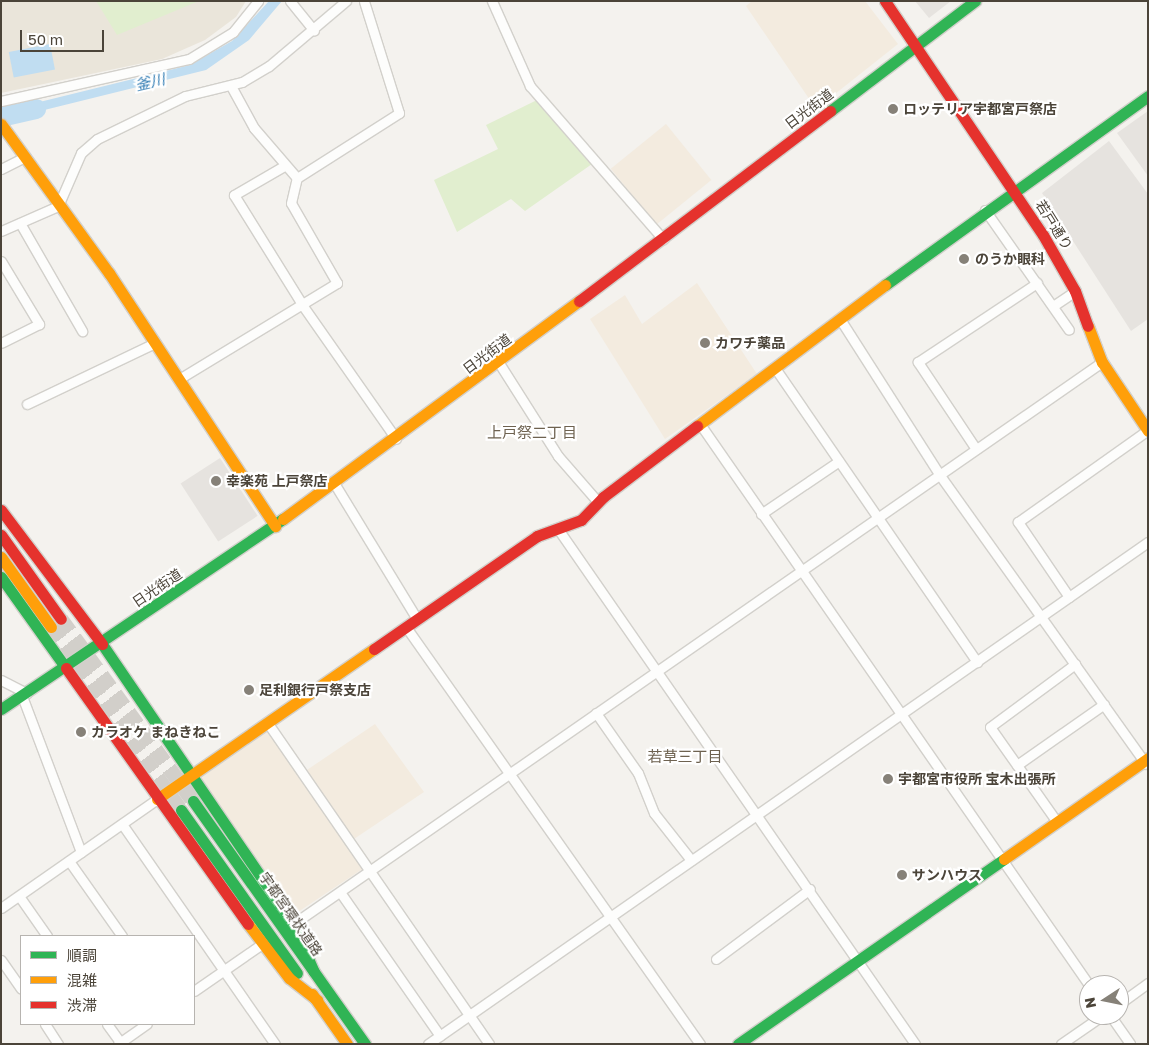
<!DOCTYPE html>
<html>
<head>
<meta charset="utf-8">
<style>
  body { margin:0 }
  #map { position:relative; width:1149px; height:1045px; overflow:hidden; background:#f4f2ee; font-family:"Golos Text","Noto Sans JP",sans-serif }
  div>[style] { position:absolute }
  .commercial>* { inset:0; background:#f3ebdf; transform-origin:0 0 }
  .education>* { inset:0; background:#eae5da }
  .green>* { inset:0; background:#e1eecf }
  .parking>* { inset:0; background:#e6e3df; transform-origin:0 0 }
  .water>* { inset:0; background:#c0ddf1; transform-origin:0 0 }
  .river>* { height:20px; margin:-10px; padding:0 10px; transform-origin:10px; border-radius:10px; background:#c0ddf1 }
  .primary-tunnel>* { height:15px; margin-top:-7.5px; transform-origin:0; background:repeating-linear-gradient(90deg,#d2cfca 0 15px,transparent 0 23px) }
  .roads { filter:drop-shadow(1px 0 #d2d0cb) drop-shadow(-1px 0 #d2d0cb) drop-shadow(0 1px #d2d0cb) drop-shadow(0 -1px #d2d0cb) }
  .street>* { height:9px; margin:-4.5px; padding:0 4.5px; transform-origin:4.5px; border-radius:4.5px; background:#fdfdfc }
  .fast>* { height:11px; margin:-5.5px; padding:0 5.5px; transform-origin:5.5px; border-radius:5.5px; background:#30b455 }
  .slow>* { height:11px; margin:-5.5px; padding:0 5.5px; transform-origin:5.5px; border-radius:5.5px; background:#ff9f0a }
  .jam>* { height:11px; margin:-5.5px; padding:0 5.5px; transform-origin:5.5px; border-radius:5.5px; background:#e5322d }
  .dots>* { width:14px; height:14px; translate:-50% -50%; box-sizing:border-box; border:2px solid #fff; border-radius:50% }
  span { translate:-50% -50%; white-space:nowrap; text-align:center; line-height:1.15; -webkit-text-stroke:4.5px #fff; paint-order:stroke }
  .street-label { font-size:14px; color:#4b4439 }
  .poi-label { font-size:14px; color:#4b4439; font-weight:700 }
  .left { translate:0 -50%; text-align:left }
  .water-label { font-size:15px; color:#2e7ab2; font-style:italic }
  .neighbourhood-label { font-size:15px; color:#6e6250 }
  .frame { position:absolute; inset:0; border:2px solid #4b4439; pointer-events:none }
  .legend { position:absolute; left:20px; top:935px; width:175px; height:90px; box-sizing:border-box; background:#fff; border:1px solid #b7b4b0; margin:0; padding:6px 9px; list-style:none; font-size:15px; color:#4b4439 }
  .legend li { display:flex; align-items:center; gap:10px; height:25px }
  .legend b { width:25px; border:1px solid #b7b4b0 }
  .north { position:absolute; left:1079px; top:975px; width:50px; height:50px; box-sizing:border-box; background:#fff; border:1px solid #b7b4b0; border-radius:50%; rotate:259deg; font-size:14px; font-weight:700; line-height:20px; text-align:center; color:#4b4439 }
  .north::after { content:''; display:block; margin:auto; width:18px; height:22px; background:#868178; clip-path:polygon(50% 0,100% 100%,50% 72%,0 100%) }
  .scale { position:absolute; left:20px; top:30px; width:84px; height:22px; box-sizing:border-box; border:2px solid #4b4439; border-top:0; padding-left:6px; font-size:15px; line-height:18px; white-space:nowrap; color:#4b4439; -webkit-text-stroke:4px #fff; paint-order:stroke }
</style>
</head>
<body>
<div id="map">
  <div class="commercial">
    <div style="clip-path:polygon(752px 1px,865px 1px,898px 44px,816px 109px,746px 6px)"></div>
    <div style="left:666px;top:124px;width:72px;height:71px;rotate:51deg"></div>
    <div style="clip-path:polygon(697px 283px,757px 374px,665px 439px,590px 319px,625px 295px,642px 324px)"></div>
    <div style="clip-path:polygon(375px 724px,424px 792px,348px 843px,364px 868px,295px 914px,200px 776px,268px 729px,298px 776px)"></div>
  </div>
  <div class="education">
    <div style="clip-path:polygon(1px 1px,246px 1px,236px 17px,205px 40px,162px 59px,1px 93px)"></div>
  </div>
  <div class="green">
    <div style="clip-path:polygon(96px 1px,199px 1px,117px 35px)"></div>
    <div style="clip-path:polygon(537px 100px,592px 164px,525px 211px,511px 199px,457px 232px,434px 180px,498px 149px,486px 125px)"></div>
  </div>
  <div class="parking">
    <div style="clip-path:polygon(915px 1px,951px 1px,929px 18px)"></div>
    <div style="clip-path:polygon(1148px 111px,1148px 176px,1117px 133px)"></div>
    <div style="clip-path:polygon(1109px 141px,1148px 194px,1148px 319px,1131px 331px,1042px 193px)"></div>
    <div style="left:220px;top:458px;width:69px;height:47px;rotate:57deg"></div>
  </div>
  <div class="water">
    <div style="clip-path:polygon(269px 1px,282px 1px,249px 40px,206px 70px,12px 118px,7px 110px,190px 65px,232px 41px)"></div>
    <div style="left:50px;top:44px;width:26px;height:42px;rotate:79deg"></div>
  </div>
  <div class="river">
    <div style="left:1px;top:117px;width:36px;rotate:-13deg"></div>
  </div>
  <div class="primary-tunnel">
    <div style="left:61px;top:619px;width:225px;rotate:54deg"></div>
    <div style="left:51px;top:627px;width:224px;rotate:54.6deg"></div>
  </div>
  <div class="roads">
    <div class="street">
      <div style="left:290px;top:1px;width:38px;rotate:51deg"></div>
      <div style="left:492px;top:1px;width:93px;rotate:65.9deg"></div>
      <div style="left:530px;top:86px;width:203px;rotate:49deg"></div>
      <div style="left:231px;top:86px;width:48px;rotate:61.3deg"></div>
      <div style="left:254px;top:128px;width:66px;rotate:49.3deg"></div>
      <div style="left:297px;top:178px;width:121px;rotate:-32.5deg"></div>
      <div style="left:399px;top:113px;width:117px;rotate:-107.4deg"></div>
      <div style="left:1px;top:101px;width:193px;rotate:-12.6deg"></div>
      <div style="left:189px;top:59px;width:52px;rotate:-31.5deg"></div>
      <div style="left:233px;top:32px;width:40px;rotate:-51deg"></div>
      <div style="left:284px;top:166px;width:58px;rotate:149.9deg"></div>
      <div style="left:234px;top:195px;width:131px;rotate:58.1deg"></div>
      <div style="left:303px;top:306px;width:162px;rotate:55deg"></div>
      <div style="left:1px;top:169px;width:25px;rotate:-27deg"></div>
      <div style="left:985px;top:210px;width:146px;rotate:55deg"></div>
      <div style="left:20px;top:223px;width:125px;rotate:60.1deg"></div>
      <div style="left:1px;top:231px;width:62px;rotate:-23.7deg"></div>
      <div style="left:58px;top:206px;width:58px;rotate:-66.5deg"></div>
      <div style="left:81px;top:153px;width:21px;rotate:-41deg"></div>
      <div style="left:97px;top:139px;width:98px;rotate:-26deg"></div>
      <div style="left:185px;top:96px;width:59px;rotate:-13.8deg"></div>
      <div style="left:242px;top:82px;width:31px;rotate:-31deg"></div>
      <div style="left:269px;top:66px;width:101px;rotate:-40.2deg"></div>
      <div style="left:1px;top:261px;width:74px;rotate:58.9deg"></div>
      <div style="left:39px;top:324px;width:42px;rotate:153.4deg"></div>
      <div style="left:1053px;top:306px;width:27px;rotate:-34deg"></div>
      <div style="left:840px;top:319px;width:184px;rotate:57.4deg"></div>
      <div style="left:939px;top:474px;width:356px;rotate:54.5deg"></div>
      <div style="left:499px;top:363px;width:110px;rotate:57.6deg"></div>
      <div style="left:558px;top:456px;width:61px;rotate:49deg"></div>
      <div style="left:775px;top:368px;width:357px;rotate:55.5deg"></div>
      <div style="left:179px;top:379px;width:185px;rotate:-31.3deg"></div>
      <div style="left:337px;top:283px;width:92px;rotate:-119.9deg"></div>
      <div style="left:291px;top:203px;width:26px;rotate:-77deg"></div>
      <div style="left:27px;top:404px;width:142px;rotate:-25.5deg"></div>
      <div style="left:700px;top:424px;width:683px;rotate:55.26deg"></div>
      <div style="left:976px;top:449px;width:105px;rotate:-123.7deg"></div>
      <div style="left:918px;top:362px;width:143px;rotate:-33.6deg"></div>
      <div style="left:334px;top:483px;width:159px;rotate:58.6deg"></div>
      <div style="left:761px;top:514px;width:94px;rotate:-34.2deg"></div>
      <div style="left:558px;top:529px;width:627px;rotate:55.27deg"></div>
      <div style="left:1069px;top:597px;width:91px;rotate:-124.2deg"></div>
      <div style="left:1018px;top:522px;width:159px;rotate:-35.3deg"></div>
      <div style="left:406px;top:627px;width:510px;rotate:54.81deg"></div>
      <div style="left:1px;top:680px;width:29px;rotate:27deg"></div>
      <div style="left:22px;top:696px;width:167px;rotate:69.3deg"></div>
      <div style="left:596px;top:713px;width:73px;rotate:55deg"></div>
      <div style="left:638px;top:773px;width:43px;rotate:68.2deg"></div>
      <div style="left:654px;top:813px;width:60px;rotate:51.8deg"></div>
      <div style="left:267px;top:722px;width:391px;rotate:55.4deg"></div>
      <div style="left:1017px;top:765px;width:106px;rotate:-35deg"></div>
      <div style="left:1057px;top:822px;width:116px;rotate:-125.2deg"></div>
      <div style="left:990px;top:727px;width:106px;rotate:-36.5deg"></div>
      <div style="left:122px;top:824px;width:268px;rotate:55.2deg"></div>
      <div style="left:69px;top:861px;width:92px;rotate:54.8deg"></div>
      <div style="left:340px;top:892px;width:175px;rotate:55.2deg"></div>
      <div style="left:19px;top:896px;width:49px;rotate:55deg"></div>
      <div style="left:1px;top:908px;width:190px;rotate:-34.9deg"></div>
      <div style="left:293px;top:924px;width:985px;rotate:-34.79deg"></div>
      <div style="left:716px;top:959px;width:117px;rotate:-36.7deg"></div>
      <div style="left:1px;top:960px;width:35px;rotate:55deg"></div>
      <div style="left:194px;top:991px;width:83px;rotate:-34.7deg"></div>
      <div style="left:1119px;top:1004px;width:36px;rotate:-36deg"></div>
      <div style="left:1110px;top:1015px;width:35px;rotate:55deg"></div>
      <div style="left:45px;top:1024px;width:24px;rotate:57deg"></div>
      <div style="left:107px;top:1024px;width:22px;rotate:54deg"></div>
      <div style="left:118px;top:1044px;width:35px;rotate:-35deg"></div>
      <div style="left:428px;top:1044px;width:878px;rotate:-34.89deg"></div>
      <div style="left:1061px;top:1044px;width:51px;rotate:-34.6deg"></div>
    </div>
    <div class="fast">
      <div style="left:830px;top:111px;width:182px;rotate:-37.2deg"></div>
      <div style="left:885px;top:285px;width:324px;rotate:-35.7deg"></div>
      <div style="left:1px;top:577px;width:112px;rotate:54.5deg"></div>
      <div style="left:102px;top:644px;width:339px;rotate:55.7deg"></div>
      <div style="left:293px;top:924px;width:52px;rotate:66.4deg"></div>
      <div style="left:1px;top:709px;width:340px;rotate:-34deg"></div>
      <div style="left:193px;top:801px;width:298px;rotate:54.7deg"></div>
      <div style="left:181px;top:810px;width:200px;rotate:54.6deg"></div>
      <div style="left:738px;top:1044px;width:324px;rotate:-34.8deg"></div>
    </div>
    <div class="slow">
      <div style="left:1px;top:124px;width:184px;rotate:54.1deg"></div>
      <div style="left:109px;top:273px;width:303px;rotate:56.7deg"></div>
      <div style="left:1088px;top:326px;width:39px;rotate:69deg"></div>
      <div style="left:1102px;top:362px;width:83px;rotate:56.3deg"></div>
      <div style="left:697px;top:426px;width:235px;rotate:-36.9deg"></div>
      <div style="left:283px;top:519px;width:368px;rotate:-36.4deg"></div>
      <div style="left:1px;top:557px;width:86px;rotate:54.5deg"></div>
      <div style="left:157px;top:799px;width:264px;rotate:-34.7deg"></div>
      <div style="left:1004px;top:859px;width:176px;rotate:-35deg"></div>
      <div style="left:248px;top:924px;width:68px;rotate:52.8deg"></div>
      <div style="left:289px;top:978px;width:36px;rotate:38deg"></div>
      <div style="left:312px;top:994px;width:61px;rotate:55deg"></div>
    </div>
    <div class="jam">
      <div style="left:885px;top:1px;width:282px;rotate:56deg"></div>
      <div style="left:1043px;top:235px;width:64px;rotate:60.3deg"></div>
      <div style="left:1075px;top:291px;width:37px;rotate:70deg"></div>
      <div style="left:579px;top:301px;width:315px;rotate:-37.1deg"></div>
      <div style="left:1px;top:510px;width:168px;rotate:53deg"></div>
      <div style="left:1px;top:535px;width:103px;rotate:54.5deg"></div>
      <div style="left:374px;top:649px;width:198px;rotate:-34.7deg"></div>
      <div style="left:537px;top:536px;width:47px;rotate:-20deg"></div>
      <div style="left:581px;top:520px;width:32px;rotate:-46deg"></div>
      <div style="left:603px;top:497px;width:118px;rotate:-37.1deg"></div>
      <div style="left:66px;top:668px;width:314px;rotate:54.6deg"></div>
    </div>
  </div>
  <div class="dots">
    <div style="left:893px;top:109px;background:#868178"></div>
    <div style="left:964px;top:259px;background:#868178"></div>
    <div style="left:705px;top:343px;background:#868178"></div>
    <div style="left:216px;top:481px;background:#868178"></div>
    <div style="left:249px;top:690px;background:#868178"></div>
    <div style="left:81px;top:732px;background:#868178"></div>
    <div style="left:888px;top:779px;background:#868178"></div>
    <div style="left:902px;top:875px;background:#868178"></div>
  </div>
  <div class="street-label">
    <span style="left:809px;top:109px;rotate:-37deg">日光街道</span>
    <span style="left:1054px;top:225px;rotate:58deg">若戸通り</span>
    <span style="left:487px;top:354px;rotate:-37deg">日光街道</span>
    <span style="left:157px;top:588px;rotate:-34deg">日光街道</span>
    <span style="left:291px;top:914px;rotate:55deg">宇都宮環状道路</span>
  </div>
  <div class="poi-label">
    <span class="left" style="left:903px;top:109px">ロッテリア宇都宮戸祭店</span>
    <span class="left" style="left:975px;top:259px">のうか眼科</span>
    <span class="left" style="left:715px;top:343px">カワチ薬品</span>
    <span class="left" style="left:226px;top:481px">幸楽苑 上戸祭店</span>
    <span class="left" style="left:259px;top:690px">足利銀行戸祭支店</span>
    <span class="left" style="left:91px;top:732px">カラオケ まねきねこ</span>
    <span class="left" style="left:898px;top:779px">宇都宮市役所 宝木出張所</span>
    <span class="left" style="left:912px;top:875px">サンハウス</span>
  </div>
  <div class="water-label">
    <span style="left:150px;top:82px;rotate:-13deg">釜川</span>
  </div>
  <div class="neighbourhood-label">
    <span style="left:532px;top:433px">上戸祭二丁目</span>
    <span style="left:685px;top:757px">若草三丁目</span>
  </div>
  <div class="frame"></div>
  <ul class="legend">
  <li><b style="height:6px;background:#30b455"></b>順調</li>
  <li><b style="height:6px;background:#ff9f0a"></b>混雑</li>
  <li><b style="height:6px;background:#e5322d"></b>渋滞</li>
  </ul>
  <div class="north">N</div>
  <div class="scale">50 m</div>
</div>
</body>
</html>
